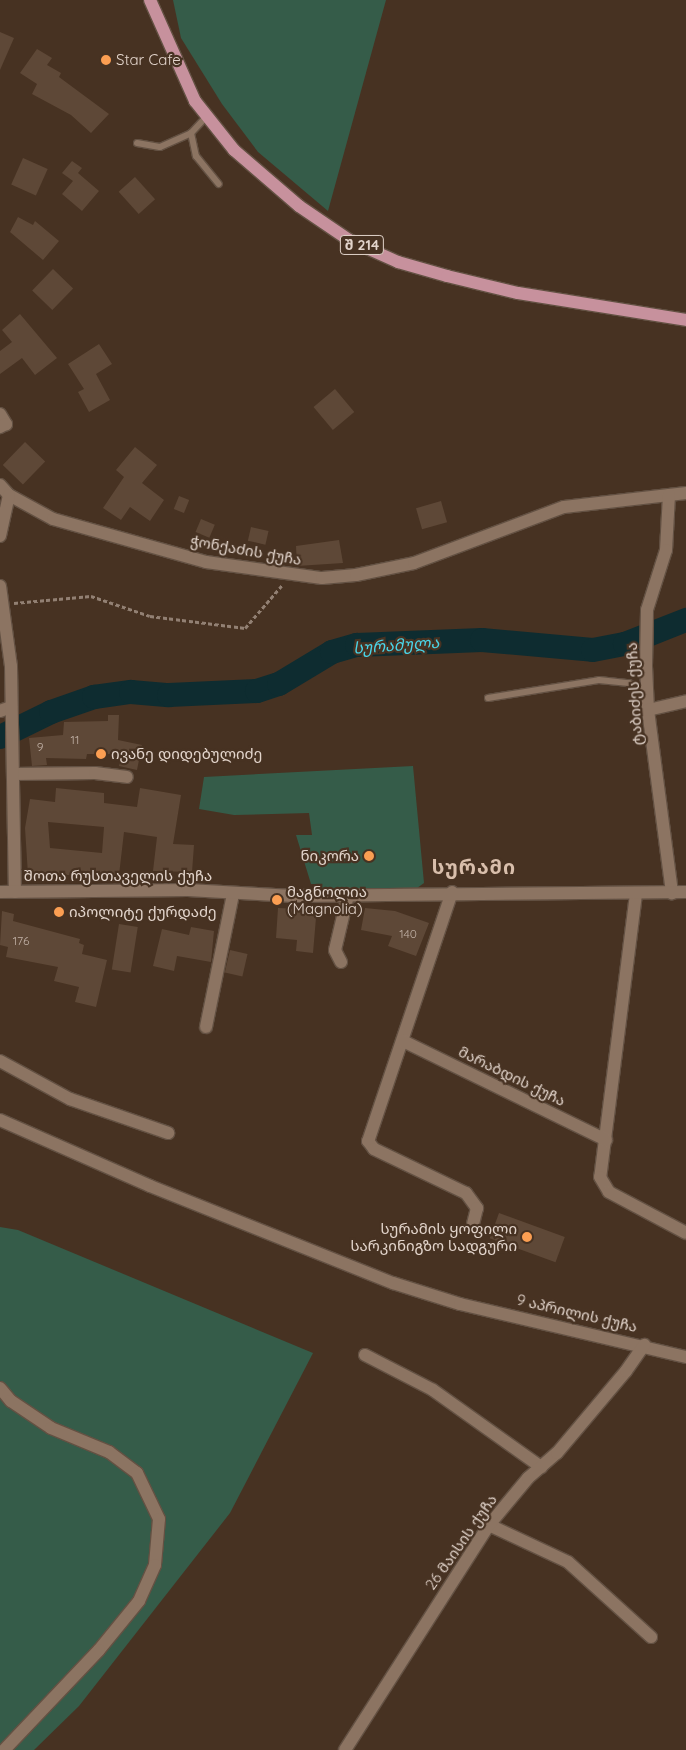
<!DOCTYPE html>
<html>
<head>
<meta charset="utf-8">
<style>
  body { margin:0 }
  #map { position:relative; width:686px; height:1750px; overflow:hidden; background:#473222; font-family:Quicksand,"Noto Sans Georgian",sans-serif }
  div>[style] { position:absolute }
  .green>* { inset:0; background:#355c49 }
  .river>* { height:24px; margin:-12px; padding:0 12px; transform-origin:12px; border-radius:12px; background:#0e2c30 }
  .building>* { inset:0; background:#5e4837; transform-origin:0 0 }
  .path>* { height:2.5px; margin-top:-1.25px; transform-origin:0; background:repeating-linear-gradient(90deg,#928073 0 4px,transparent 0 6.5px) }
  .roads { filter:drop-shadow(1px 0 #635143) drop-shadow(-1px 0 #635143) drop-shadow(0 1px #635143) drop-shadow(0 -1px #635143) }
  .service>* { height:6px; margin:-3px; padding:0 3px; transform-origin:3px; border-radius:3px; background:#8c7462 }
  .minor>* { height:12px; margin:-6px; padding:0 6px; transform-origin:6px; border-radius:6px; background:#8c7462 }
  .tertiary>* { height:12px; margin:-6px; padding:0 6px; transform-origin:6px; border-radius:6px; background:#8c7462 }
  .primary>* { height:12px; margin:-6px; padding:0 6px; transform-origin:6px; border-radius:6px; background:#c7919d }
  .dots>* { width:14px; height:14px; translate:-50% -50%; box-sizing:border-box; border:2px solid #473222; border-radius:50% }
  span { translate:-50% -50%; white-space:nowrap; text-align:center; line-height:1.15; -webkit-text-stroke:4.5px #473222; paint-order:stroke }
  .number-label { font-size:12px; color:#c1b1a6 }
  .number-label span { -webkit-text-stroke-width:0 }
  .shield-label span { padding:1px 4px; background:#473222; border:1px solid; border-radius:4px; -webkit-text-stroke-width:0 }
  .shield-label { font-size:14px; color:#e2d4cb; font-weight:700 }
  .poi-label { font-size:15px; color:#e2d4cb }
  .left { translate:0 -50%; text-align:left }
  .right { translate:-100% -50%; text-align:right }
  .street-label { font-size:15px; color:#e2d4cb }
  .water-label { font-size:16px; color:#4ad5e8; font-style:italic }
  .district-label { font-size:20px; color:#d8beab; font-weight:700; letter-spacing:1px }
</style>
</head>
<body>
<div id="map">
  <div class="green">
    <div style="clip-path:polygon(173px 0,386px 0,328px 211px,258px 152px,222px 104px,181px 38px)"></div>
    <div style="clip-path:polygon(413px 766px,424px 883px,413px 891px,320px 896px,318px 884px,311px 884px,296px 835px,312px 835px,309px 813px,234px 815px,199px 809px,204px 777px)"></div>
    <div style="clip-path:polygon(0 1227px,18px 1230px,313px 1353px,230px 1513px,79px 1706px,34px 1750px,0 1750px)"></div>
  </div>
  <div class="river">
    <div style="left:0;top:737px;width:57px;rotate:-26.1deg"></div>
    <div style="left:51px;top:712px;width:46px;rotate:-19.2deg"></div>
    <div style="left:94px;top:697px;width:37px;rotate:-8deg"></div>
    <div style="left:131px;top:692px;width:38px;rotate:5deg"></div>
    <div style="left:169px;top:695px;width:88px;rotate:-2.6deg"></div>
    <div style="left:257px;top:691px;width:23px;rotate:-18deg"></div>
    <div style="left:279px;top:684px;width:62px;rotate:-31.1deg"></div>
    <div style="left:332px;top:652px;width:26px;rotate:-16deg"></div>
    <div style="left:357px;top:645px;width:125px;rotate:-2.3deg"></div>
    <div style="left:482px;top:640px;width:111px;rotate:5.1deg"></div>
    <div style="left:593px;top:650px;width:33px;rotate:-11deg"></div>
    <div style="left:625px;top:644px;width:66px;rotate:-21.5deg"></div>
  </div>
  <div class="building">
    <div style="clip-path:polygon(0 32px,14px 38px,0 70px)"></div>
    <div style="clip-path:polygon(37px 49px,52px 58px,47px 65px,61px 73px,59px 77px,109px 114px,91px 133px,71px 115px,32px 94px,37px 84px,20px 73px)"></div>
    <div style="left:23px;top:158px;width:27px;height:29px;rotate:24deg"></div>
    <div style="clip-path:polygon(72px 161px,82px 168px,78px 173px,99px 191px,82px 211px,62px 194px,73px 181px,62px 173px)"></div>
    <div style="left:135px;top:177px;width:30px;height:22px;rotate:48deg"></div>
    <div style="clip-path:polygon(18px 217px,33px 225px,35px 221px,59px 241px,43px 260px,10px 232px)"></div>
    <div style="left:53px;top:269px;width:28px;height:30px;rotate:44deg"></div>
    <div style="clip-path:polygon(20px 314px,57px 358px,35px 375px,22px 358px,0 374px,0 351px,12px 342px,2px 330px)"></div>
    <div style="clip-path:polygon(99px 344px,112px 364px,96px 374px,110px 400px,89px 412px,78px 392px,84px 389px,68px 364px)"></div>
    <div style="left:335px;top:389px;width:30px;height:28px;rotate:50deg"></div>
    <div style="left:25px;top:442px;width:28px;height:32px;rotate:44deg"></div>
    <div style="clip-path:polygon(135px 447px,157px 465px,142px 483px,164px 500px,150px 521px,130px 507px,121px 520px,103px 508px,124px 477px,116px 470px)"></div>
    <div style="left:179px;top:496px;width:11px;height:14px;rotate:22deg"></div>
    <div style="left:441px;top:501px;width:22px;height:26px;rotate:74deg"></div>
    <div style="left:201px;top:519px;width:15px;height:14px;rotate:23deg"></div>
    <div style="left:251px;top:527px;width:18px;height:14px;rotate:13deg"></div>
    <div style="clip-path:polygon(339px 540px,343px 563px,297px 566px,296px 546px)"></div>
    <div style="clip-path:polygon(108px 715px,119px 715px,118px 740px,142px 745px,137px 770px,119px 766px,122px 754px,87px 754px,86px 759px,46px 758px,47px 765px,32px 766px,29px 738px,63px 735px,64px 722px,108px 721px)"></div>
    <div style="clip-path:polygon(evenodd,56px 788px,104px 793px,104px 803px,137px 807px,140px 788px,181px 795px,173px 844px,194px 845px,192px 872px,153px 871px,157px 837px,124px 832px,119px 875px,28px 875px,25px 828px,30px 799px,55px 802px,56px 788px,48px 822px,104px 827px,102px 853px,50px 848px,48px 822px)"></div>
    <div style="clip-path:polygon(301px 904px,317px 906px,313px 953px,296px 951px,297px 940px,276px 938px,278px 908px,300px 909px)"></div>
    <div style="clip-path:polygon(365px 908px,395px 911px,429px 923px,416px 956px,388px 946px,392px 936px,361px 930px)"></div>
    <div style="clip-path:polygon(2px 911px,14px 914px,13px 921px,80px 939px,79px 943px,84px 945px,82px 954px,107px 960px,96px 1007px,75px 1002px,79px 987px,54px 981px,58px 967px,6px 957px,8px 947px,0 945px)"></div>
    <div style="left:119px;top:924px;width:19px;height:46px;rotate:9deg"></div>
    <div style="clip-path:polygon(191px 927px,214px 931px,211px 962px,177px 956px,174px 971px,153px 966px,162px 929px,189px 935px)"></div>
    <div style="left:230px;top:950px;width:18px;height:23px;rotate:13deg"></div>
    <div style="left:499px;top:1213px;width:70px;height:27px;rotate:20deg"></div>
  </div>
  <div class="path">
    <div style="left:14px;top:603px;width:77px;rotate:-5.2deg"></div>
    <div style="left:91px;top:596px;width:62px;rotate:18.7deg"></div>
    <div style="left:150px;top:616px;width:96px;rotate:7.2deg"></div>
    <div style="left:245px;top:628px;width:58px;rotate:-49.2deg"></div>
  </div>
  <div class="roads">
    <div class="service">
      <div style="left:207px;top:116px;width:23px;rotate:133deg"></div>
      <div style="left:191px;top:133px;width:24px;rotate:78deg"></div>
      <div style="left:196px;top:156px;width:36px;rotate:51deg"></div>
      <div style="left:137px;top:143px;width:23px;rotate:10deg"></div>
      <div style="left:160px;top:147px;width:34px;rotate:-24deg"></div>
      <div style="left:488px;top:698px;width:112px;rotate:-9.2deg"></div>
      <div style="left:599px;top:680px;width:30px;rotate:6deg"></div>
      <div style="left:629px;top:683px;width:20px;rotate:24deg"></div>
    </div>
    <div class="minor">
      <div style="left:0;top:414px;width:12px;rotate:59deg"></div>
      <div style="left:6px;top:424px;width:7px;rotate:153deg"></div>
      <div style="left:9px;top:495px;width:50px;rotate:28.6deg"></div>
      <div style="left:53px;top:519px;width:159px;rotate:15.7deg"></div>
      <div style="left:206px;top:562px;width:117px;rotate:7.9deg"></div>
      <div style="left:322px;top:578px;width:34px;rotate:-5deg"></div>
      <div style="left:356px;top:575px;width:59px;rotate:-11.7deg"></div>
      <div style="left:414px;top:563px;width:160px;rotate:-20.5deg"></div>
      <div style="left:564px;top:507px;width:123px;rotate:-6.5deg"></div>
      <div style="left:669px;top:495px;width:55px;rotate:93.1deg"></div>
      <div style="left:666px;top:550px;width:63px;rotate:107.6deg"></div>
      <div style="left:647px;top:610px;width:56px;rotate:91deg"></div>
      <div style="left:646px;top:666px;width:44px;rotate:87.4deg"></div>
      <div style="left:648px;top:710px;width:185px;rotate:82.5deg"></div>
      <div style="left:648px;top:710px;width:39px;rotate:-13deg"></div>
      <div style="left:0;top:711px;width:12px;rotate:-20deg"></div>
      <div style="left:13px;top:774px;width:82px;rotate:-0.7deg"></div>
      <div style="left:95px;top:773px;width:32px;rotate:7deg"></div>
      <div style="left:452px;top:892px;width:263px;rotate:108.6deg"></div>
      <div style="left:368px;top:1141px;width:10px;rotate:53deg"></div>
      <div style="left:374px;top:1149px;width:102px;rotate:25.6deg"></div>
      <div style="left:466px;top:1193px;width:19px;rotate:54deg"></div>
      <div style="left:477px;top:1208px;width:16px;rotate:104deg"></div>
      <div style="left:636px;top:894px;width:285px;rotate:97.2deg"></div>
      <div style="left:600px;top:1177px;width:17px;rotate:59deg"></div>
      <div style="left:609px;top:1192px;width:87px;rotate:28deg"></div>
      <div style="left:341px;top:962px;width:13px;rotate:-117deg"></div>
      <div style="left:335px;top:950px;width:57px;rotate:-76.7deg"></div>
      <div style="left:206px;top:1027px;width:136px;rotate:-78.5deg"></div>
      <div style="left:403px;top:1041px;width:226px;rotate:26deg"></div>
      <div style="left:0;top:1061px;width:80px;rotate:28.5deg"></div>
      <div style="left:70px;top:1099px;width:104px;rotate:19.1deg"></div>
      <div style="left:0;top:1120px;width:164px;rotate:23.7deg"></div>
      <div style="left:150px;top:1186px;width:262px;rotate:21.8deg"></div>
      <div style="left:393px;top:1283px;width:70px;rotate:17.4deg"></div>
      <div style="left:460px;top:1304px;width:232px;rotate:13.2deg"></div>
      <div style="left:365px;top:1355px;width:76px;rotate:27.2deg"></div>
      <div style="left:433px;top:1390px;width:133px;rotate:35.5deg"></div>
      <div style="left:0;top:1388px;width:17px;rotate:50deg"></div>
      <div style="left:11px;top:1401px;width:48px;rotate:34deg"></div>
      <div style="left:51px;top:1428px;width:63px;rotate:22.5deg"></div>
      <div style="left:109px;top:1452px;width:35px;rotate:37deg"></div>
      <div style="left:137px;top:1473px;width:51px;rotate:64.4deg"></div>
      <div style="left:159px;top:1519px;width:46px;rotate:95deg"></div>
      <div style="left:155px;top:1565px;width:39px;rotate:114deg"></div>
      <div style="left:139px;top:1601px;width:63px;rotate:129.2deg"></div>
      <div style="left:99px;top:1650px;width:138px;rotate:133.5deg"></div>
      <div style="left:489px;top:1525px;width:87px;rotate:25.1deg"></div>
      <div style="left:568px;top:1562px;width:112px;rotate:42.1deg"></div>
      <div style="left:345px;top:1750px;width:267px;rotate:-57.4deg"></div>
      <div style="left:489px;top:1525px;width:61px;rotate:-50.3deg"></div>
      <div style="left:528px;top:1478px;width:38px;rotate:-41deg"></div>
      <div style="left:557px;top:1453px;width:107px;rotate:-49.9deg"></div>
      <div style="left:626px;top:1371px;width:32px;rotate:-55deg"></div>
    </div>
    <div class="tertiary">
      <div style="left:0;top:485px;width:13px;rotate:48deg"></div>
      <div style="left:9px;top:495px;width:42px;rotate:102.4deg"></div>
      <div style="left:0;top:586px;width:81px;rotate:82.2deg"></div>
      <div style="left:11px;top:666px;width:226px;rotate:89deg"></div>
      <div style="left:0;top:892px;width:188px;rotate:-0.6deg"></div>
      <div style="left:188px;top:890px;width:105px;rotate:3.3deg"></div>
      <div style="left:293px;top:896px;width:393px;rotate:-0.6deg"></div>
    </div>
    <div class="primary">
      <div style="left:150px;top:0;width:111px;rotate:66deg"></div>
      <div style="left:195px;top:101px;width:63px;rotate:51.5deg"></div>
      <div style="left:234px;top:150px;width:86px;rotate:40.7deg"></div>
      <div style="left:299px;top:206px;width:60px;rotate:34.2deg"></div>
      <div style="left:349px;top:240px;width:54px;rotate:24.2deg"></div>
      <div style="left:398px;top:262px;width:51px;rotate:15.9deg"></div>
      <div style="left:447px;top:276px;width:73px;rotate:13.5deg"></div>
      <div style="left:518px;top:293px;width:170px;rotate:9.1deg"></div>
    </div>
  </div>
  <div class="dots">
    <div style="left:106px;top:60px;background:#fb9e52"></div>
    <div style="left:101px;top:754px;background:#fb9e52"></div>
    <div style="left:369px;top:856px;background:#fb9e52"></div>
    <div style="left:277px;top:900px;background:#fb9e52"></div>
    <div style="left:59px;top:912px;background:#fb9e52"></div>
    <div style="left:527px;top:1237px;background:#fb9e52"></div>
  </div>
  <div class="number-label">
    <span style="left:75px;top:740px">11</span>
    <span style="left:40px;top:747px">9</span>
    <span style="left:408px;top:934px">140</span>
    <span style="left:21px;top:941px">176</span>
  </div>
  <div class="shield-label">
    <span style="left:362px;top:245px">შ 214</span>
  </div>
  <div class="poi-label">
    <span class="left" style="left:116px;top:60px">Star Cafe</span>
    <span class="left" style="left:111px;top:754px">ივანე დიდებულიძე</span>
    <span class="right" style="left:359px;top:856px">ნიკორა</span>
    <span class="left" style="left:287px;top:900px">მაგნოლია<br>(Magnolia)</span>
    <span class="left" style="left:69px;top:912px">იპოლიტე ქურდაძე</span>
    <span class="right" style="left:517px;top:1237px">სურამის ყოფილი<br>სარკინიგზო სადგური</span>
  </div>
  <div class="street-label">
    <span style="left:246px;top:550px;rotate:10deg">ჭონქაძის ქუჩა</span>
    <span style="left:634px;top:694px;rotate:-93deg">ტაბიძეს ქუჩა</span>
    <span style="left:118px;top:876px">შოთა რუსთაველის ქუჩა</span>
    <span style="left:512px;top:1076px;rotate:26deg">მარაბდის ქუჩა</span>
    <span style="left:577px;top:1313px;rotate:13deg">9 აპრილის ქუჩა</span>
    <span style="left:461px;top:1542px;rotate:-55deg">26 მაისის ქუჩა</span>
  </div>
  <div class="water-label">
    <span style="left:396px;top:645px;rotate:-4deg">სურამულა</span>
  </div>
  <div class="district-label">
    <span style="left:474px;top:866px">სურამი</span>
  </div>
</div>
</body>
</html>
